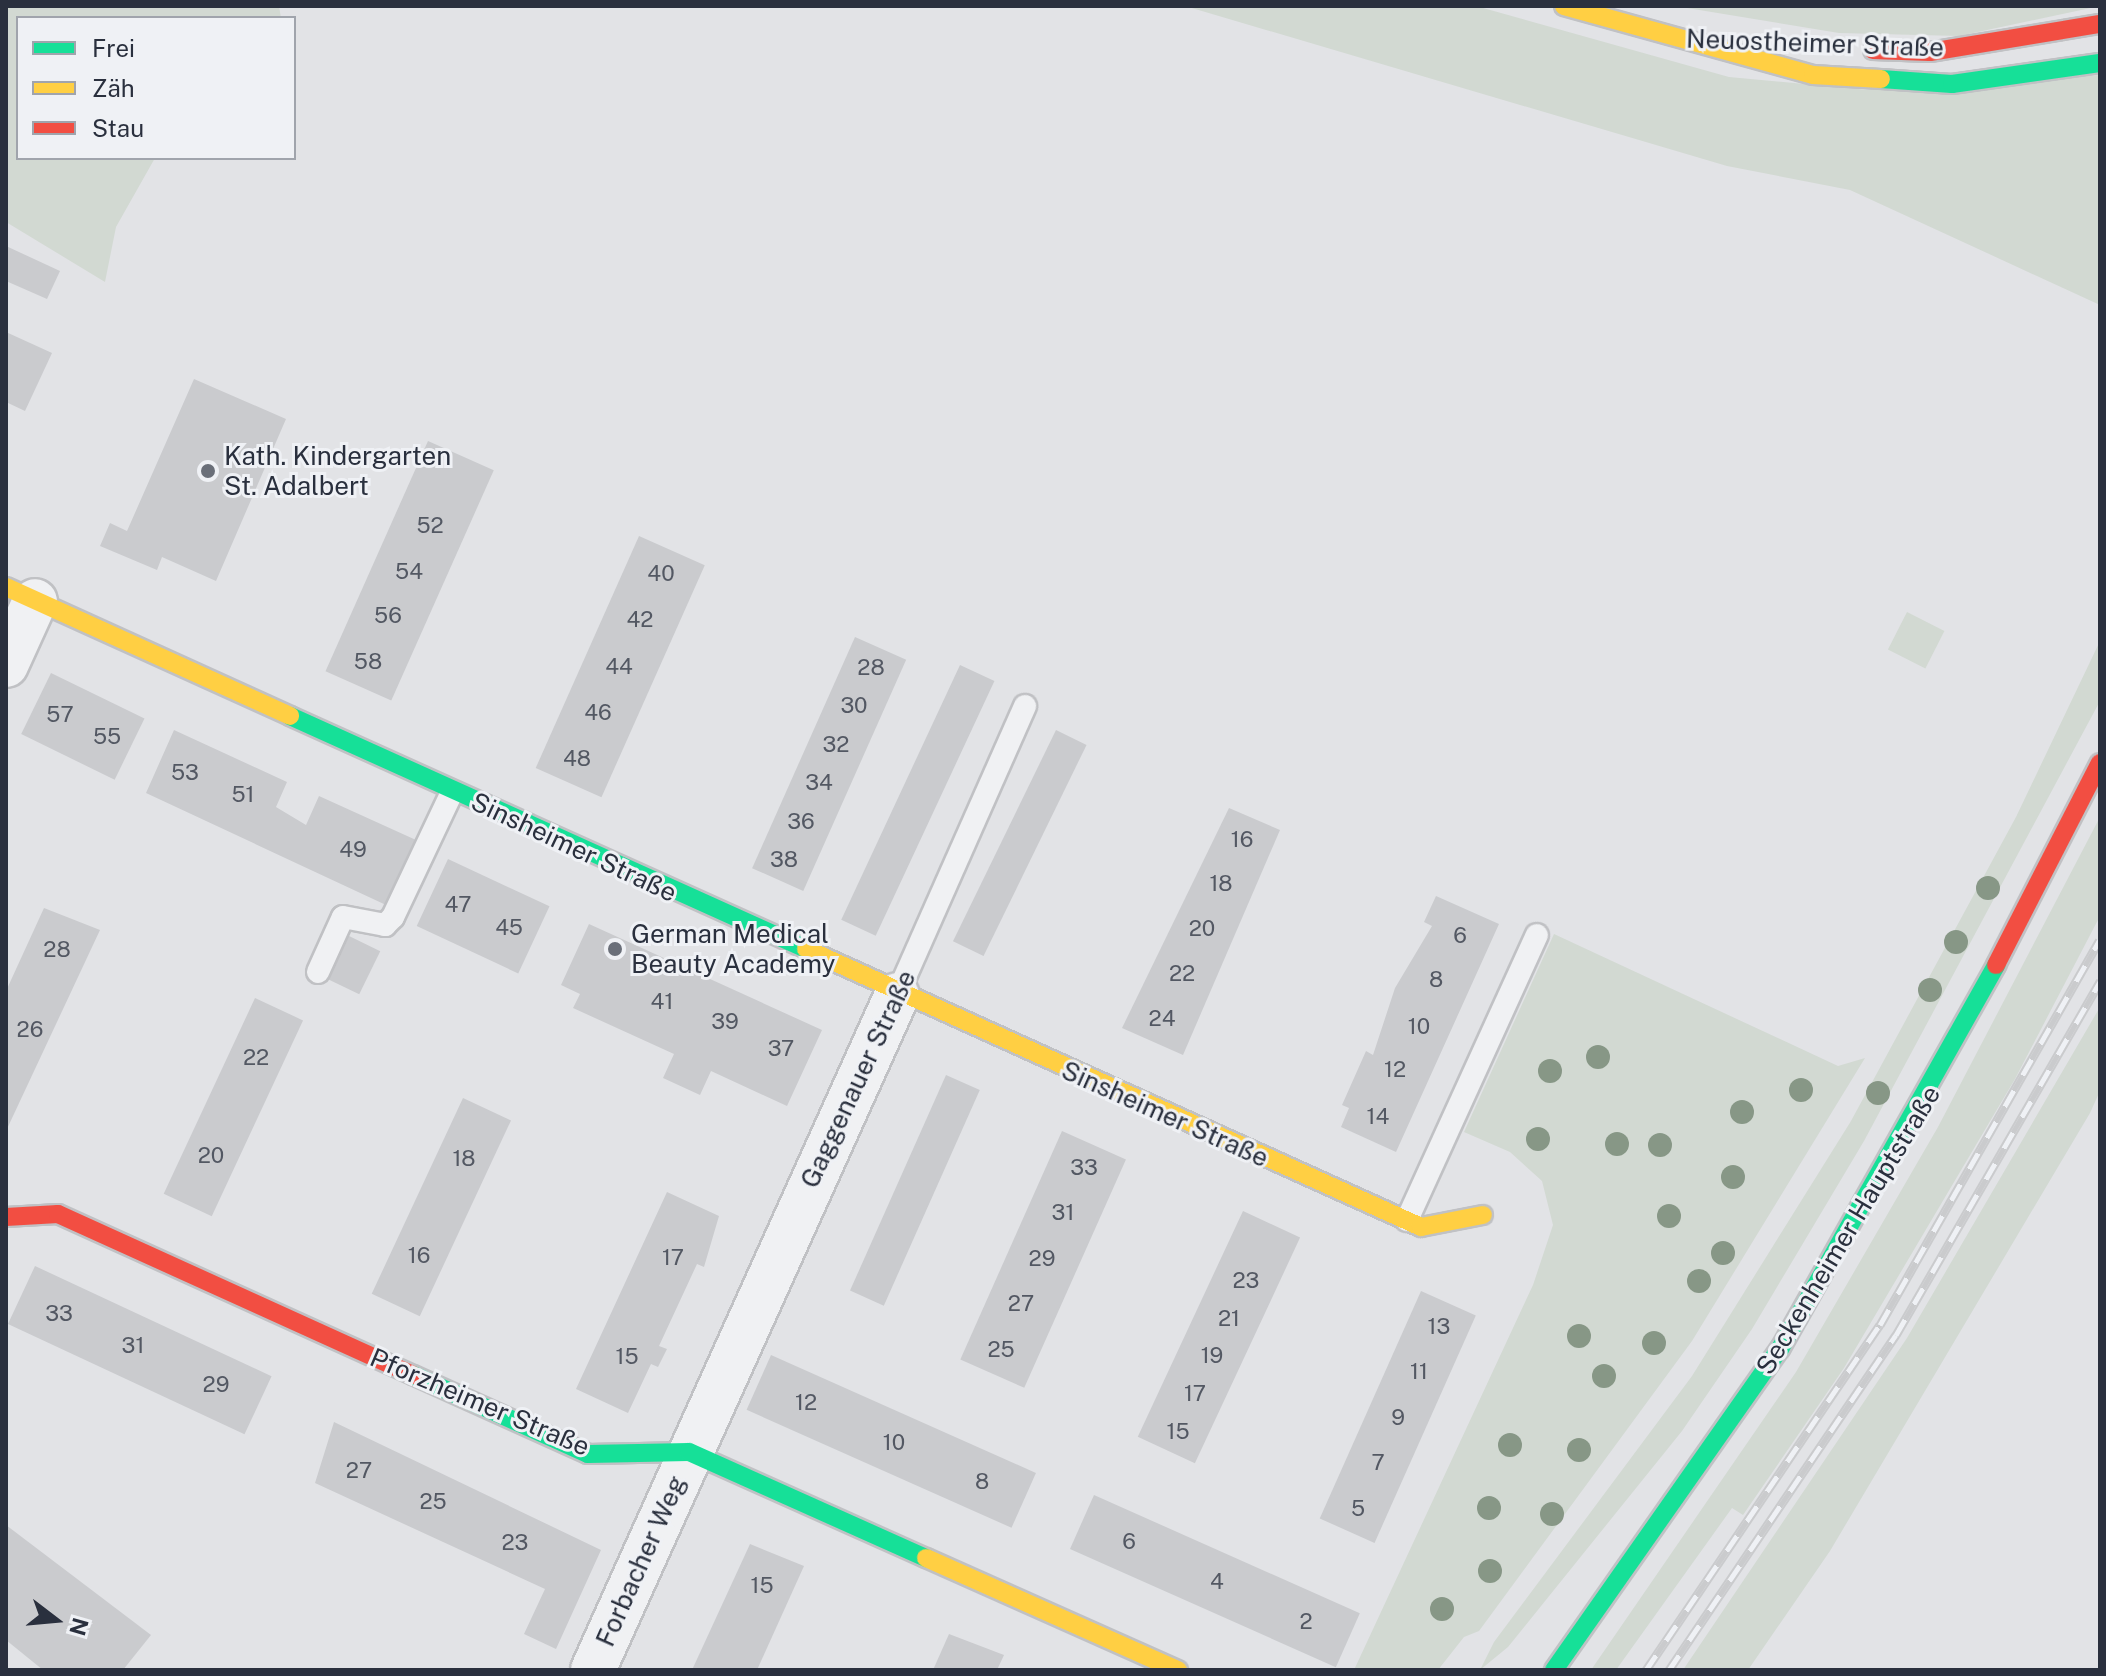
<!DOCTYPE html>
<html>
<head>
<meta charset="utf-8">
<style>
  body { margin:0 }
  #map { position:relative; width:2106px; height:1676px; overflow:hidden; background:#e2e3e6; font-family:"Public Sans",sans-serif }
  div>[style] { position:absolute }
  .green>* { inset:0; background:#d2d9d2; transform-origin:0 0 }
  .building>* { inset:0; background:#cacbce; transform-origin:0 0 }
  .roads { filter:drop-shadow(2px 0 #c0c1c4) drop-shadow(-2px 0 #c0c1c4) drop-shadow(0 2px #c0c1c4) drop-shadow(0 -2px #c0c1c4) }
  .lane>* { height:22px; margin:-11px; padding:0 11px; transform-origin:11px; border-radius:11px; background:#f0f1f3 }
  .street>* { height:44px; margin:-22px; padding:0 22px; transform-origin:22px; border-radius:22px; background:#f0f1f3 }
  .fast>* { height:18px; margin:-9px; padding:0 9px; transform-origin:9px; border-radius:9px; background:#16e098 }
  .slow>* { height:18px; margin:-9px; padding:0 9px; transform-origin:9px; border-radius:9px; background:#ffcf43 }
  .jam>* { height:18px; margin:-9px; padding:0 9px; transform-origin:9px; border-radius:9px; background:#f24e42 }
  .rail>* { height:9px; margin-top:-4.5px; transform-origin:0; background:repeating-linear-gradient(90deg,#eff1f5 0 18px,#cacbcd 0 36px); box-sizing:border-box; border-block:2px solid #cacbcd }
  .trees>* { width:24px; height:24px; margin:-12px; border-radius:50%; background:#879786 }
  .dots>* { width:22px; height:22px; translate:-50% -50%; box-sizing:border-box; border:4px solid #eff1f5; border-radius:50% }
  span { translate:-50% -50%; white-space:nowrap; text-align:center; line-height:1.15; -webkit-text-stroke:6px #eff1f5; paint-order:stroke }
  .number-label { font-size:22px; color:#535863 }
  .number-label span { -webkit-text-stroke-width:0 }
  .street-label { font-size:26px; color:#2a303e }
  .poi-label { font-size:26px; color:#2a303e }
  .left { translate:0 -50%; text-align:left }
  .frame { position:absolute; inset:0; border:8px solid #2a303e; pointer-events:none }
  .legend { position:absolute; left:16px; top:16px; width:280px; height:144px; box-sizing:border-box; background:#eff1f5; border:2px solid #a0a4ac; margin:0; padding:10px 14px; list-style:none; font-size:24px; color:#2a303e }
  .legend li { display:flex; align-items:center; gap:16px; height:40px }
  .legend b { width:40px; border:2px solid #a0a4ac }
  .north { position:absolute; left:16px; top:1580px; width:80px; height:80px; -webkit-text-stroke:6px #eff1f5; paint-order:stroke; rotate:106deg; font-size:22px; font-weight:700; line-height:32px; text-align:center; color:#2a303e }
  .north::after { content:''; display:block; margin:auto; width:28px; height:36px; background:#2a303e; clip-path:polygon(50% 0,100% 100%,50% 72%,0 100%) }
</style>
</head>
<body>
<div id="map">
  <div class="green">
    <div style="clip-path:polygon(6px 6px,279px 6px,281px 18px,18px 18px,18px 158px,155px 158px,116px 227px,105px 282px,6px 222px)"></div>
    <div style="clip-path:polygon(1185px 6px,1476px 6px,1729px 77px,1869px 90px,2100px 75px,2100px 305px,1850px 190px,1727px 166px)"></div>
    <div style="clip-path:polygon(1675px 6px,2100px 6px,1959px 36px,1839px 33px)"></div>
    <div style="left:1907px;top:612px;width:42px;height:42px;rotate:27deg"></div>
    <div style="clip-path:polygon(2100px 641px,2100px 701px,1864px 1141px,1752px 1329px,1682px 1431px,1508px 1647px,1480px 1670px,1494px 1642px,1692px 1376px,1851px 1121px,2016px 817px)"></div>
    <div style="clip-path:polygon(2100px 817px,2100px 916px,2015px 1079px,1844px 1368px,1743px 1515px,1732px 1508px,1616px 1670px,1591px 1670px,1796px 1372px,1938px 1127px)"></div>
    <div style="clip-path:polygon(1554px 934px,1838px 1066px,1865px 1058px,1692px 1341px,1479px 1631px,1464px 1637px,1438px 1670px,1354px 1670px,1533px 1285px,1553px 1225px,1542px 1181px,1510px 1152px,1464px 1132px)"></div>
    <div style="clip-path:polygon(2100px 1007px,2100px 1091px,2090px 1113px,1830px 1551px,1748px 1670px,1683px 1670px,1907px 1338px)"></div>
  </div>
  <div class="building">
    <div style="clip-path:polygon(6px 246px,60px 271px,47px 299px,6px 281px)"></div>
    <div style="clip-path:polygon(6px 332px,52px 353px,25px 411px,6px 402px)"></div>
    <div style="clip-path:polygon(194px 379px,286px 419px,216px 581px,162px 557px,157px 570px,100px 546px,110px 523px,127px 531px)"></div>
    <div style="left:428px;top:441px;width:72px;height:252px;rotate:24deg"></div>
    <div style="left:639px;top:536px;width:72px;height:254px;rotate:24deg"></div>
    <div style="left:855px;top:637px;width:56px;height:253px;rotate:24deg"></div>
    <div style="left:960px;top:665px;width:38px;height:281px;rotate:25deg"></div>
    <div style="left:51px;top:673px;width:104px;height:68px;rotate:26deg"></div>
    <div style="clip-path:polygon(174px 730px,287px 782px,276px 807px,306px 825px,319px 796px,416px 840px,386px 905px,146px 793px)"></div>
    <div style="left:1056px;top:730px;width:34px;height:235px;rotate:26deg"></div>
    <div style="clip-path:polygon(1229px 808px,1280px 830px,1183px 1055px,1122px 1028px)"></div>
    <div style="left:448px;top:859px;width:112px;height:74px;rotate:25deg"></div>
    <div style="clip-path:polygon(1436px 896px,1499px 924px,1396px 1152px,1341px 1127px,1349px 1108px,1342px 1105px,1366px 1051px,1373px 1055px,1395px 988px,1432px 926px,1424px 922px)"></div>
    <div style="clip-path:polygon(44px 908px,100px 930px,6px 1131px,6px 991px)"></div>
    <div style="clip-path:polygon(589px 924px,822px 1030px,787px 1106px,711px 1071px,700px 1095px,663px 1078px,674px 1054px,573px 1008px,580px 994px,561px 985px)"></div>
    <div style="left:347px;top:935px;width:37px;height:48px;rotate:26deg"></div>
    <div style="left:255px;top:998px;width:53px;height:216px;rotate:25deg"></div>
    <div style="left:946px;top:1075px;width:37px;height:236px;rotate:24deg"></div>
    <div style="left:463px;top:1098px;width:53px;height:216px;rotate:25deg"></div>
    <div style="left:1062px;top:1131px;width:70px;height:250px;rotate:24deg"></div>
    <div style="clip-path:polygon(667px 1192px,719px 1216px,704px 1267px,697px 1264px,659px 1346px,667px 1349px,658px 1367px,651px 1364px,628px 1413px,576px 1389px)"></div>
    <div style="left:1243px;top:1211px;width:63px;height:249px;rotate:25deg"></div>
    <div style="left:35px;top:1266px;width:261px;height:64px;rotate:25deg"></div>
    <div style="left:1421px;top:1291px;width:60px;height:249px;rotate:24deg"></div>
    <div style="left:771px;top:1355px;width:290px;height:60px;rotate:24deg"></div>
    <div style="clip-path:polygon(334px 1422px,601px 1550px,556px 1649px,524px 1634px,545px 1589px,315px 1483px)"></div>
    <div style="left:1094px;top:1495px;width:291px;height:59px;rotate:24deg"></div>
    <div style="clip-path:polygon(6px 1525px,151px 1635px,123px 1670px,43px 1670px,6px 1640px)"></div>
    <div style="clip-path:polygon(750px 1544px,804px 1566px,757px 1670px,692px 1670px)"></div>
    <div style="clip-path:polygon(949px 1634px,1004px 1655px,997px 1670px,933px 1670px)"></div>
  </div>
  <div class="roads">
    <div class="lane">
      <div style="left:318px;top:972px;width:60px;rotate:-65.6deg"></div>
      <div style="left:343px;top:917px;width:43px;rotate:10.8deg"></div>
      <div style="left:385px;top:925px;width:11px;rotate:-45deg"></div>
      <div style="left:393px;top:917px;width:138px;rotate:-64.7deg"></div>
      <div style="left:897px;top:995px;width:316px;rotate:-66.1deg"></div>
      <div style="left:1407px;top:1220px;width:313px;rotate:-65.5deg"></div>
    </div>
    <div class="street">
      <div style="left:6px;top:665px;width:70px;rotate:-65.6deg"></div>
      <div style="left:593px;top:1670px;width:740px;rotate:-65.75deg"></div>
    </div>
    <div class="fast">
      <div style="left:1881px;top:79px;width:71px;rotate:4deg"></div>
      <div style="left:1952px;top:84px;width:149px;rotate:-8.1deg"></div>
      <div style="left:290px;top:716px;width:566px;rotate:24.3deg"></div>
      <div style="left:413px;top:1375px;width:192px;rotate:24.3deg"></div>
      <div style="left:588px;top:1454px;width:101px;rotate:-1.1deg"></div>
      <div style="left:689px;top:1452px;width:260px;rotate:24.1deg"></div>
      <div style="left:1554px;top:1670px;width:393px;rotate:-54.9deg"></div>
      <div style="left:1780px;top:1349px;width:441px;rotate:-60.6deg"></div>
    </div>
    <div class="slow">
      <div style="left:1564px;top:6px;width:258px;rotate:15.5deg"></div>
      <div style="left:1813px;top:75px;width:68px;rotate:3.4deg"></div>
      <div style="left:6px;top:587px;width:312px;rotate:24.4deg"></div>
      <div style="left:806px;top:949px;width:675px;rotate:24.32deg"></div>
      <div style="left:1421px;top:1227px;width:63px;rotate:-11deg"></div>
      <div style="left:926px;top:1558px;width:276px;rotate:24deg"></div>
    </div>
    <div class="jam">
      <div style="left:1873px;top:50px;width:57px;rotate:2deg"></div>
      <div style="left:1930px;top:52px;width:172px;rotate:-9.4deg"></div>
      <div style="left:1996px;top:965px;width:227px;rotate:-62.8deg"></div>
      <div style="left:6px;top:1217px;width:52px;rotate:-3.3deg"></div>
      <div style="left:58px;top:1214px;width:390px;rotate:24.4deg"></div>
    </div>
  </div>
  <div class="rail">
    <div style="left:1646px;top:1670px;width:417px;rotate:-55.9deg"></div>
    <div style="left:1880px;top:1325px;width:443px;rotate:-60.3deg"></div>
    <div style="left:1669px;top:1670px;width:405px;rotate:-55.9deg"></div>
    <div style="left:1896px;top:1335px;width:409px;rotate:-60deg"></div>
  </div>
  <div class="trees">
    <div style="left:1988px;top:888px"></div>
    <div style="left:1956px;top:942px"></div>
    <div style="left:1930px;top:990px"></div>
    <div style="left:1598px;top:1057px"></div>
    <div style="left:1550px;top:1071px"></div>
    <div style="left:1801px;top:1090px"></div>
    <div style="left:1878px;top:1093px"></div>
    <div style="left:1742px;top:1112px"></div>
    <div style="left:1538px;top:1139px"></div>
    <div style="left:1617px;top:1144px"></div>
    <div style="left:1660px;top:1145px"></div>
    <div style="left:1733px;top:1177px"></div>
    <div style="left:1669px;top:1216px"></div>
    <div style="left:1723px;top:1253px"></div>
    <div style="left:1699px;top:1281px"></div>
    <div style="left:1579px;top:1336px"></div>
    <div style="left:1654px;top:1343px"></div>
    <div style="left:1604px;top:1376px"></div>
    <div style="left:1510px;top:1445px"></div>
    <div style="left:1579px;top:1450px"></div>
    <div style="left:1489px;top:1508px"></div>
    <div style="left:1552px;top:1514px"></div>
    <div style="left:1490px;top:1571px"></div>
    <div style="left:1442px;top:1609px"></div>
  </div>
  <div class="dots">
    <div style="left:208px;top:471px;background:#6a6f79"></div>
    <div style="left:615px;top:949px;background:#6a6f79"></div>
  </div>
  <div class="number-label">
    <span style="left:430px;top:526px">52</span>
    <span style="left:409px;top:572px">54</span>
    <span style="left:661px;top:574px">40</span>
    <span style="left:388px;top:616px">56</span>
    <span style="left:640px;top:620px">42</span>
    <span style="left:368px;top:662px">58</span>
    <span style="left:619px;top:667px">44</span>
    <span style="left:871px;top:668px">28</span>
    <span style="left:854px;top:706px">30</span>
    <span style="left:598px;top:713px">46</span>
    <span style="left:60px;top:715px">57</span>
    <span style="left:107px;top:737px">55</span>
    <span style="left:836px;top:745px">32</span>
    <span style="left:577px;top:759px">48</span>
    <span style="left:185px;top:773px">53</span>
    <span style="left:819px;top:783px">34</span>
    <span style="left:243px;top:795px">51</span>
    <span style="left:801px;top:822px">36</span>
    <span style="left:1242px;top:840px">16</span>
    <span style="left:353px;top:850px">49</span>
    <span style="left:784px;top:860px">38</span>
    <span style="left:1221px;top:884px">18</span>
    <span style="left:458px;top:905px">47</span>
    <span style="left:509px;top:928px">45</span>
    <span style="left:1202px;top:929px">20</span>
    <span style="left:1460px;top:936px">6</span>
    <span style="left:57px;top:950px">28</span>
    <span style="left:1182px;top:974px">22</span>
    <span style="left:1436px;top:980px">8</span>
    <span style="left:662px;top:1002px">41</span>
    <span style="left:1162px;top:1019px">24</span>
    <span style="left:725px;top:1022px">39</span>
    <span style="left:1419px;top:1027px">10</span>
    <span style="left:30px;top:1030px">26</span>
    <span style="left:781px;top:1049px">37</span>
    <span style="left:256px;top:1058px">22</span>
    <span style="left:1395px;top:1070px">12</span>
    <span style="left:1378px;top:1117px">14</span>
    <span style="left:211px;top:1156px">20</span>
    <span style="left:464px;top:1159px">18</span>
    <span style="left:1084px;top:1168px">33</span>
    <span style="left:1063px;top:1213px">31</span>
    <span style="left:419px;top:1256px">16</span>
    <span style="left:673px;top:1258px">17</span>
    <span style="left:1042px;top:1259px">29</span>
    <span style="left:1246px;top:1281px">23</span>
    <span style="left:1021px;top:1304px">27</span>
    <span style="left:59px;top:1314px">33</span>
    <span style="left:1229px;top:1319px">21</span>
    <span style="left:1439px;top:1327px">13</span>
    <span style="left:133px;top:1346px">31</span>
    <span style="left:1001px;top:1350px">25</span>
    <span style="left:1212px;top:1356px">19</span>
    <span style="left:627px;top:1357px">15</span>
    <span style="left:1419px;top:1372px">11</span>
    <span style="left:216px;top:1385px">29</span>
    <span style="left:1195px;top:1394px">17</span>
    <span style="left:806px;top:1403px">12</span>
    <span style="left:1398px;top:1418px">9</span>
    <span style="left:1178px;top:1432px">15</span>
    <span style="left:894px;top:1443px">10</span>
    <span style="left:1378px;top:1463px">7</span>
    <span style="left:359px;top:1471px">27</span>
    <span style="left:982px;top:1482px">8</span>
    <span style="left:433px;top:1502px">25</span>
    <span style="left:1358px;top:1509px">5</span>
    <span style="left:1129px;top:1542px">6</span>
    <span style="left:515px;top:1543px">23</span>
    <span style="left:1217px;top:1582px">4</span>
    <span style="left:762px;top:1586px">15</span>
    <span style="left:1306px;top:1622px">2</span>
  </div>
  <div class="street-label">
    <span style="left:1815px;top:43px;rotate:2deg">Neuostheimer Straße</span>
    <span style="left:574px;top:847px;rotate:25deg">Sinsheimer Straße</span>
    <span style="left:858px;top:1079px;rotate:-65deg">Gaggenauer Straße</span>
    <span style="left:1165px;top:1114px;rotate:24deg">Sinsheimer Straße</span>
    <span style="left:1848px;top:1230px;rotate:-59deg">Seckenheimer Hauptstraße</span>
    <span style="left:480px;top:1402px;rotate:23deg">Pforzheimer Straße</span>
    <span style="left:641px;top:1561px;rotate:-66deg">Forbacher Weg</span>
  </div>
  <div class="poi-label">
    <span class="left" style="left:224px;top:471px">Kath. Kindergarten<br>St. Adalbert</span>
    <span class="left" style="left:631px;top:949px">German Medical<br>Beauty Academy</span>
  </div>
  <div class="frame"></div>
  <ul class="legend">
  <li><b style="height:10px;background:#16e098"></b>Frei</li>
  <li><b style="height:10px;background:#ffcf43"></b>Zäh</li>
  <li><b style="height:10px;background:#f24e42"></b>Stau</li>
  </ul>
  <div class="north">N</div>
</div>
</body>
</html>
